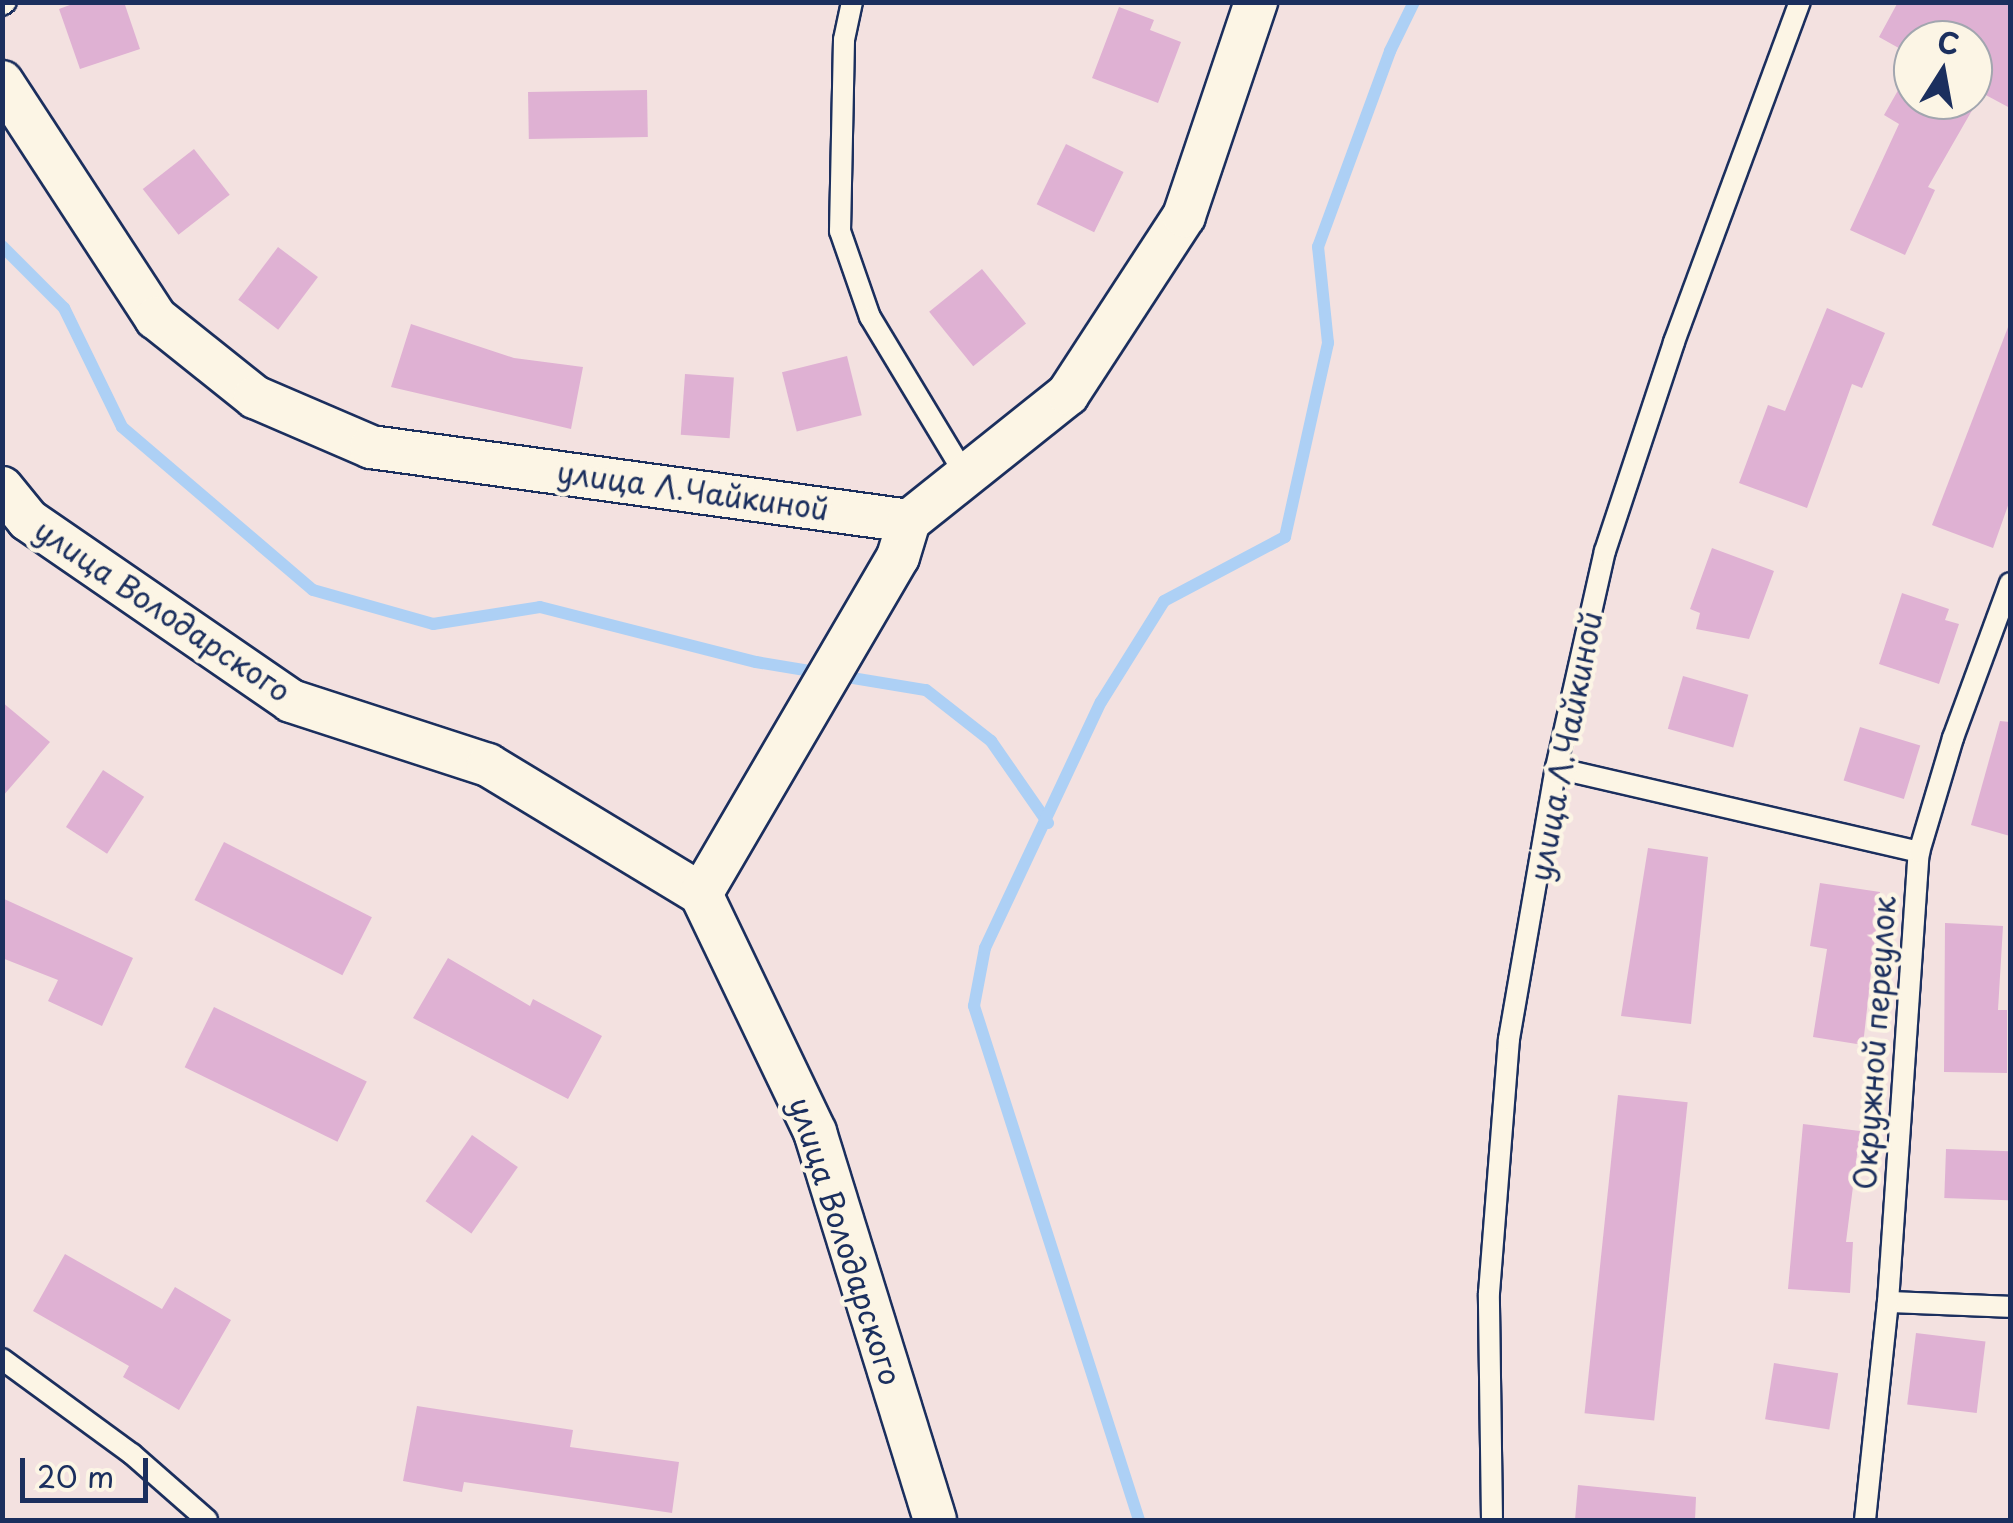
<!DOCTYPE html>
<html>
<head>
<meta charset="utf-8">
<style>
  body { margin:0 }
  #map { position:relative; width:2013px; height:1523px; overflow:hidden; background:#f3e1e0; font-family:"Playpen Sans",sans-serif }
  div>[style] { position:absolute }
  .stream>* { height:12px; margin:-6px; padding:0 6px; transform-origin:6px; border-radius:6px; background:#add0f5 }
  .building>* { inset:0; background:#dfb1d3; transform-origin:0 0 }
  .roads { filter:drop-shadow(2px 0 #1b2f5e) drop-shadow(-2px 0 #1b2f5e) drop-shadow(0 2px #1b2f5e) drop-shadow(0 -2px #1b2f5e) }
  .lane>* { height:20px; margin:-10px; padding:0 10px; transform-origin:10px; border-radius:10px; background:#fcf5e5 }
  .street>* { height:42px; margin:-21px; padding:0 21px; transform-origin:21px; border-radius:21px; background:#fcf5e5 }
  span { translate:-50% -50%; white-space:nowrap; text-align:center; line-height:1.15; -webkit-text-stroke:9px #fcf5e5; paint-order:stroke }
  .street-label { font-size:30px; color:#1b2f5e }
  .frame { position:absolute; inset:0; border:5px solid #1b2f5e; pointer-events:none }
  .north { position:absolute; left:1893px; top:20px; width:100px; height:100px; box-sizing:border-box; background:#fcf5e5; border:2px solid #a2a6af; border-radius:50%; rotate:11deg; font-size:28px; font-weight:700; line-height:40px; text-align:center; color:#1b2f5e }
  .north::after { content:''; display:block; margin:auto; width:35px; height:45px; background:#1b2f5e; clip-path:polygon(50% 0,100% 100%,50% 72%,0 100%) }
  .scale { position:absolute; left:20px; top:1458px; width:128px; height:45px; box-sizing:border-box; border:5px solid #1b2f5e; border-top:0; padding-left:12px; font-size:30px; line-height:35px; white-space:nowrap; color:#1b2f5e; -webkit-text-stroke:8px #fcf5e5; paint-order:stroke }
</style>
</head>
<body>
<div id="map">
  <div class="stream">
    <div style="left:2px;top:246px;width:88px;rotate:45deg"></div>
    <div style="left:64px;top:308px;width:132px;rotate:64deg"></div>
    <div style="left:122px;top:427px;width:251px;rotate:40.5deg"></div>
    <div style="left:313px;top:590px;width:125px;rotate:15.8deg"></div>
    <div style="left:433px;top:624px;width:108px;rotate:-9deg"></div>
    <div style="left:540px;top:607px;width:223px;rotate:14.3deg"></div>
    <div style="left:756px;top:662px;width:172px;rotate:9.4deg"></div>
    <div style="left:926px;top:690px;width:83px;rotate:38.1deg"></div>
    <div style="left:991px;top:741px;width:100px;rotate:55.2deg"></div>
    <div style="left:1139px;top:1520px;width:540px;rotate:-107.8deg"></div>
    <div style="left:974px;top:1006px;width:59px;rotate:-79.3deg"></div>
    <div style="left:985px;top:948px;width:272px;rotate:-64.8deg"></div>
    <div style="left:1101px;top:702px;width:119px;rotate:-58deg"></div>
    <div style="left:1164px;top:601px;width:137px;rotate:-27.9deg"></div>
    <div style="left:1285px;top:537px;width:199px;rotate:-77.5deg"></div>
    <div style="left:1328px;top:343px;width:97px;rotate:-95.9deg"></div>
    <div style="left:1318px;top:247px;width:209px;rotate:-69.8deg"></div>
    <div style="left:1390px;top:51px;width:55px;rotate:-63.9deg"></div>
  </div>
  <div class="building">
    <div style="clip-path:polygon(78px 2px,124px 2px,140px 49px,80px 69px,59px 9px)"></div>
    <div style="clip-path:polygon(1898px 2px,2010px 2px,2010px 108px,1982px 93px,1928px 187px,1935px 190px,1905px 255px,1850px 230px,1899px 124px,1884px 115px,1913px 64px,1913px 100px,1973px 100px,1973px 40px,1913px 40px,1913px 56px,1879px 37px)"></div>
    <div style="clip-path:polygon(1119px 7px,1154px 20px,1150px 30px,1181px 42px,1158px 103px,1092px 78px)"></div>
    <div style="left:647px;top:90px;width:47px;height:119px;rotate:89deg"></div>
    <div style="left:1066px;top:144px;width:64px;height:67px;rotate:26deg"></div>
    <div style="left:194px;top:149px;width:58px;height:65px;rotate:52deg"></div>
    <div style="left:278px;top:247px;width:50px;height:66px;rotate:37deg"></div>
    <div style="left:982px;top:269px;width:70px;height:68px;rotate:51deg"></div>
    <div style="clip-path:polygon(1827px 308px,1885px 333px,1862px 388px,1852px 384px,1807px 508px,1739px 483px,1768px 405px,1785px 411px)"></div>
    <div style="clip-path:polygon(2010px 322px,2010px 500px,1993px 548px,1932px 525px)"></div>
    <div style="clip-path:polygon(411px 324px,514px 358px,583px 367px,571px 429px,391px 387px)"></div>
    <div style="left:847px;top:356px;width:61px;height:67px;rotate:76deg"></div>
    <div style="left:685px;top:374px;width:49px;height:61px;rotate:4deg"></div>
    <div style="clip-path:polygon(1712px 548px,1774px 571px,1749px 639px,1696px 629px,1700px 613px,1690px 609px)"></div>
    <div style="clip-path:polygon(1902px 593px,1949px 609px,1945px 620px,1959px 624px,1939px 684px,1879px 664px)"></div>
    <div style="left:1683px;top:676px;width:68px;height:55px;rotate:16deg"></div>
    <div style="clip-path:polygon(2px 702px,50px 742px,2px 797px)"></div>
    <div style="clip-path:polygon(2000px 721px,2010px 722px,2010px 836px,1971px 825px)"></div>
    <div style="left:1860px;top:727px;width:63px;height:56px;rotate:17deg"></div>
    <div style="left:103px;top:770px;width:49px;height:68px;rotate:33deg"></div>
    <div style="left:224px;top:842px;width:166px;height:65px;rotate:27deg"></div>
    <div style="clip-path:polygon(1648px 848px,1708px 857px,1691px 1024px,1621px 1016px)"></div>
    <div style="clip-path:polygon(1820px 883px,1880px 892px,1863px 1045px,1813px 1037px,1827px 949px,1810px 946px)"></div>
    <div style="clip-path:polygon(2px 898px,133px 958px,102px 1026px,48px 1001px,58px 980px,2px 958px)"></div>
    <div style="clip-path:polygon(1945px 923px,2003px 926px,1998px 1010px,2007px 1010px,2007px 1073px,1944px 1072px)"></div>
    <div style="clip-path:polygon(448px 958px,530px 1006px,533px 999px,602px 1036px,568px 1099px,413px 1018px)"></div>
    <div style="left:214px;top:1007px;width:170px;height:67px;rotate:26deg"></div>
    <div style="left:1618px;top:1095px;width:70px;height:320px;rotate:6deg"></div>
    <div style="clip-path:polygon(1803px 1124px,1860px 1131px,1846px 1242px,1853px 1242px,1850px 1293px,1788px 1289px)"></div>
    <div style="left:472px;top:1135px;width:56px;height:81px;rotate:35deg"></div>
    <div style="left:1946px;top:1149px;width:64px;height:49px;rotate:2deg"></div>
    <div style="clip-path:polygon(65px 1254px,162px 1309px,175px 1287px,231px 1320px,179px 1410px,123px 1377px,129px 1366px,33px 1311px)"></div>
    <div style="left:1916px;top:1333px;width:70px;height:72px;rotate:7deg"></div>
    <div style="left:1774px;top:1363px;width:65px;height:57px;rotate:9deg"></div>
    <div style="clip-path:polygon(417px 1406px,573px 1430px,570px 1447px,679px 1462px,672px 1513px,464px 1482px,462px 1492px,403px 1481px)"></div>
    <div style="clip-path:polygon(1578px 1485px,1696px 1497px,1695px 1520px,1575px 1520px)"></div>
  </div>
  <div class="roads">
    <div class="lane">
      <div style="left:852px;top:2px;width:39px;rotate:102deg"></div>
      <div style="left:844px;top:40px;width:191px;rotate:91.2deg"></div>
      <div style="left:840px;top:231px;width:91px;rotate:70.8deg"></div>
      <div style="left:870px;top:317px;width:182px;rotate:58.9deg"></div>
      <div style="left:2px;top:5px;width:5px;rotate:-37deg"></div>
      <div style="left:1556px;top:768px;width:373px;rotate:13deg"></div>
      <div style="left:1888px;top:1302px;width:122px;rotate:2.3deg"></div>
      <div style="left:2px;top:1359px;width:161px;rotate:36.2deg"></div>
      <div style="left:132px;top:1454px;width:100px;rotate:41.3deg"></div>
      <div style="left:1492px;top:1520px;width:227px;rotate:-90.8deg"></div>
      <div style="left:1489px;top:1293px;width:255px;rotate:-85.5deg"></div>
      <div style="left:1509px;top:1039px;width:275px;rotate:-80.2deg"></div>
      <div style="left:1556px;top:768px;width:222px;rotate:-77.3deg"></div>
      <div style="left:1605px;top:551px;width:220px;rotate:-71.7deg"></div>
      <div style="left:1674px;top:342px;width:363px;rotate:-69.7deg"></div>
      <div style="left:1865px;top:1520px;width:219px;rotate:-84deg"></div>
      <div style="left:1888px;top:1302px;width:451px;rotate:-86.1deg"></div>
      <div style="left:1919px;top:852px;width:119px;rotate:-73.4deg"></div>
      <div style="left:1953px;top:738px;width:165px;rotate:-69.8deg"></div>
    </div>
    <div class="street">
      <div style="left:2px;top:82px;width:282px;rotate:56.9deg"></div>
      <div style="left:156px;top:318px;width:127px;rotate:38.6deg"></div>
      <div style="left:255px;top:397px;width:126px;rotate:23.3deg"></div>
      <div style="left:371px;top:447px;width:543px;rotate:7.83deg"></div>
      <div style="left:909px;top:521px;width:203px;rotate:-38.6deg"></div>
      <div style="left:1068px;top:394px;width:212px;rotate:-56.9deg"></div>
      <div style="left:1184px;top:216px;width:226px;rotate:-71.4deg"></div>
      <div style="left:2px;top:488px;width:41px;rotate:50.9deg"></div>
      <div style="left:28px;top:520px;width:319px;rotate:34.5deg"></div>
      <div style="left:291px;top:701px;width:207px;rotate:18deg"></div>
      <div style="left:488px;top:765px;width:249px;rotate:31.2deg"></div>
      <div style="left:701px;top:894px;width:264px;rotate:64.4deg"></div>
      <div style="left:815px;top:1132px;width:406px;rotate:72.8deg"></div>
      <div style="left:701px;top:894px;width:390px;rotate:-59.7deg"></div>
      <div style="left:898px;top:557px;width:38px;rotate:-73deg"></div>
    </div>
  </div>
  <div class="street-label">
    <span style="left:693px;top:490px;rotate:8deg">улица Л.Чайкиной</span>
    <span style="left:163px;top:610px;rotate:34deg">улица Володарского</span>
    <span style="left:1565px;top:746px;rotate:-79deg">улица Л.Чайкиной</span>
    <span style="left:1874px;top:1043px;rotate:-86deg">Окружной переулок</span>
    <span style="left:846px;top:1241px;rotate:72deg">улица Володарского</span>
  </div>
  <div class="frame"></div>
  <div class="north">С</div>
  <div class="scale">20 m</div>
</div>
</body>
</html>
